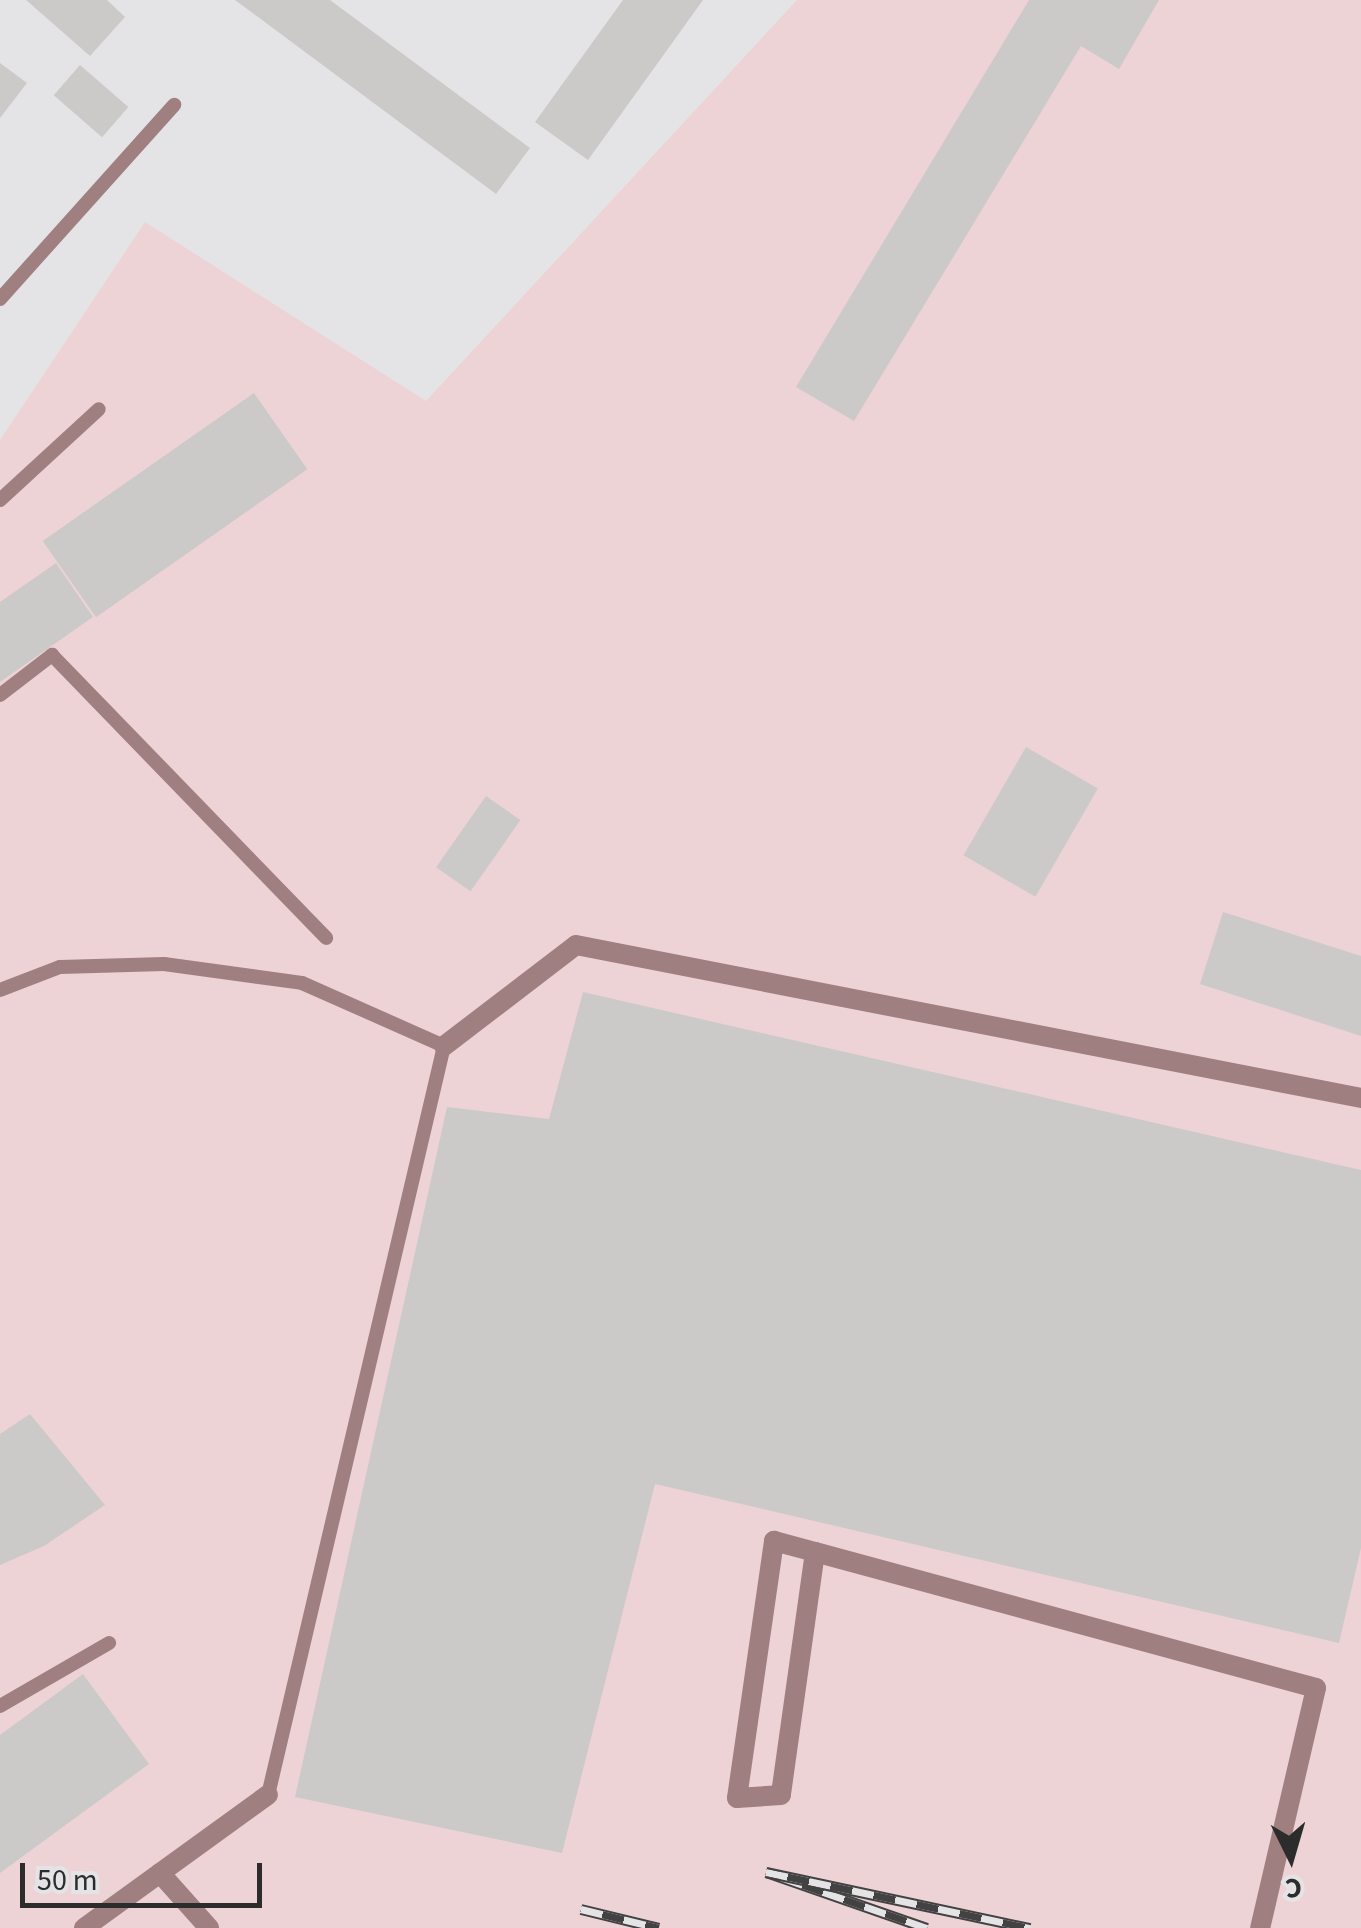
<!DOCTYPE html>
<html>
<head>
<meta charset="utf-8">
<style>
  body { margin:0 }
  #map { position:relative; width:1361px; height:1928px; overflow:hidden; background:#e4e4e6; font-family:"Source Sans 3",sans-serif }
  div>[style] { position:absolute }
  .industrial>* { inset:0; background:#edd3d5 }
  .building>* { inset:0; background:#cccac8; transform-origin:0 0 }
  .lane>* { height:14px; margin:-7px; padding:0 7px; transform-origin:7px; border-radius:7px; background:#a07f80 }
  .street>* { height:20px; margin:-10px; padding:0 10px; transform-origin:10px; border-radius:10px; background:#a07f80 }
  .rail>* { height:11px; margin-top:-5.5px; transform-origin:0; background:repeating-linear-gradient(90deg,#e4e4e6 0 22px,#424243 0 44px); box-sizing:border-box; border-block:2px solid #424243 }
  span { translate:-50% -50%; white-space:nowrap; text-align:center; line-height:1.15; -webkit-text-stroke:8px #e4e4e6; paint-order:stroke }
  .north { position:absolute; left:1241px; top:1808px; width:100px; height:100px; -webkit-text-stroke:8px #e4e4e6; paint-order:stroke; rotate:175deg; font-size:28px; font-weight:700; line-height:40px; text-align:center; color:#2c2c2d }
  .north::after { content:''; display:block; margin:auto; width:35px; height:45px; background:#2c2c2d; clip-path:polygon(50% 0,100% 100%,50% 72%,0 100%) }
  .scale { position:absolute; left:20px; top:1863px; width:242px; height:45px; box-sizing:border-box; border:5px solid #2c2c2d; border-top:0; padding-left:12px; font-size:30px; line-height:35px; white-space:nowrap; color:#2c2c2d; -webkit-text-stroke:8px #e4e4e6; paint-order:stroke }
</style>
</head>
<body>
<div id="map">
  <div class="industrial">
    <div style="clip-path:polygon(797px 0,1361px 0,1361px 1928px,0 1928px,0 440px,145px 222px,426px 401px)"></div>
  </div>
  <div class="building">
    <div style="clip-path:polygon(26px 0,107px 0,125px 17px,90px 56px)"></div>
    <div style="clip-path:polygon(235px 0,330px 0,530px 148px,496px 194px)"></div>
    <div style="clip-path:polygon(623px 0,703px 0,588px 160px,535px 122px)"></div>
    <div style="clip-path:polygon(1029px 0,1159px 0,1119px 69px,1081px 46px,854px 421px,796px 387px)"></div>
    <div style="clip-path:polygon(0 63px,27px 83px,0 118px)"></div>
    <div style="left:80px;top:65px;width:64px;height:40px;rotate:41deg"></div>
    <div style="left:254px;top:393px;width:93px;height:258px;rotate:55deg"></div>
    <div style="clip-path:polygon(56px 563px,93px 617px,0 682px,0 602px)"></div>
    <div style="left:1026px;top:747px;width:83px;height:125px;rotate:30deg"></div>
    <div style="left:486px;top:796px;width:42px;height:87px;rotate:35deg"></div>
    <div style="clip-path:polygon(1223px 912px,1361px 956px,1361px 1036px,1200px 984px)"></div>
    <div style="clip-path:polygon(583px 992px,1361px 1170px,1361px 1548px,1339px 1643px,655px 1484px,562px 1853px,295px 1797px,447px 1107px,549px 1119px)"></div>
    <div style="clip-path:polygon(30px 1414px,105px 1505px,44px 1546px,0 1565px,0 1434px)"></div>
    <div style="clip-path:polygon(83px 1674px,149px 1764px,0 1873px,0 1735px)"></div>
  </div>
  <div class="lane">
    <div style="left:0;top:299px;width:261px;rotate:-48.1deg"></div>
    <div style="left:0;top:500px;width:134px;rotate:-42.6deg"></div>
    <div style="left:0;top:695px;width:66px;rotate:-37.6deg"></div>
    <div style="left:52px;top:655px;width:394px;rotate:45.9deg"></div>
    <div style="left:0;top:990px;width:64px;rotate:-21deg"></div>
    <div style="left:60px;top:967px;width:104px;rotate:-1.7deg"></div>
    <div style="left:164px;top:964px;width:139px;rotate:7.8deg"></div>
    <div style="left:302px;top:983px;width:155px;rotate:23.9deg"></div>
    <div style="left:444px;top:1046px;width:769px;rotate:103.22deg"></div>
    <div style="left:0;top:1706px;width:126px;rotate:-30deg"></div>
  </div>
  <div class="street">
    <div style="left:444px;top:1046px;width:166px;rotate:-37.4deg"></div>
    <div style="left:576px;top:945px;width:800px;rotate:11.03deg"></div>
    <div style="left:815px;top:1552px;width:245px;rotate:98deg"></div>
    <div style="left:781px;top:1795px;width:44px;rotate:176.1deg"></div>
    <div style="left:737px;top:1798px;width:260px;rotate:-81.8deg"></div>
    <div style="left:774px;top:1541px;width:42px;rotate:15deg"></div>
    <div style="left:815px;top:1552px;width:519px;rotate:15.19deg"></div>
    <div style="left:1316px;top:1688px;width:246px;rotate:103.1deg"></div>
    <div style="left:160px;top:1873px;width:74px;rotate:48.3deg"></div>
    <div style="left:84px;top:1928px;width:227px;rotate:-35.9deg"></div>
  </div>
  <div class="rail">
    <div style="left:581px;top:1909px;width:80px;rotate:13.7deg"></div>
    <div style="left:927px;top:1928px;width:170px;rotate:-160.8deg"></div>
    <div style="left:766px;top:1872px;width:270px;rotate:12deg"></div>
  </div>
  <div class="north">С</div>
  <div class="scale">50 m</div>
</div>
</body>
</html>
